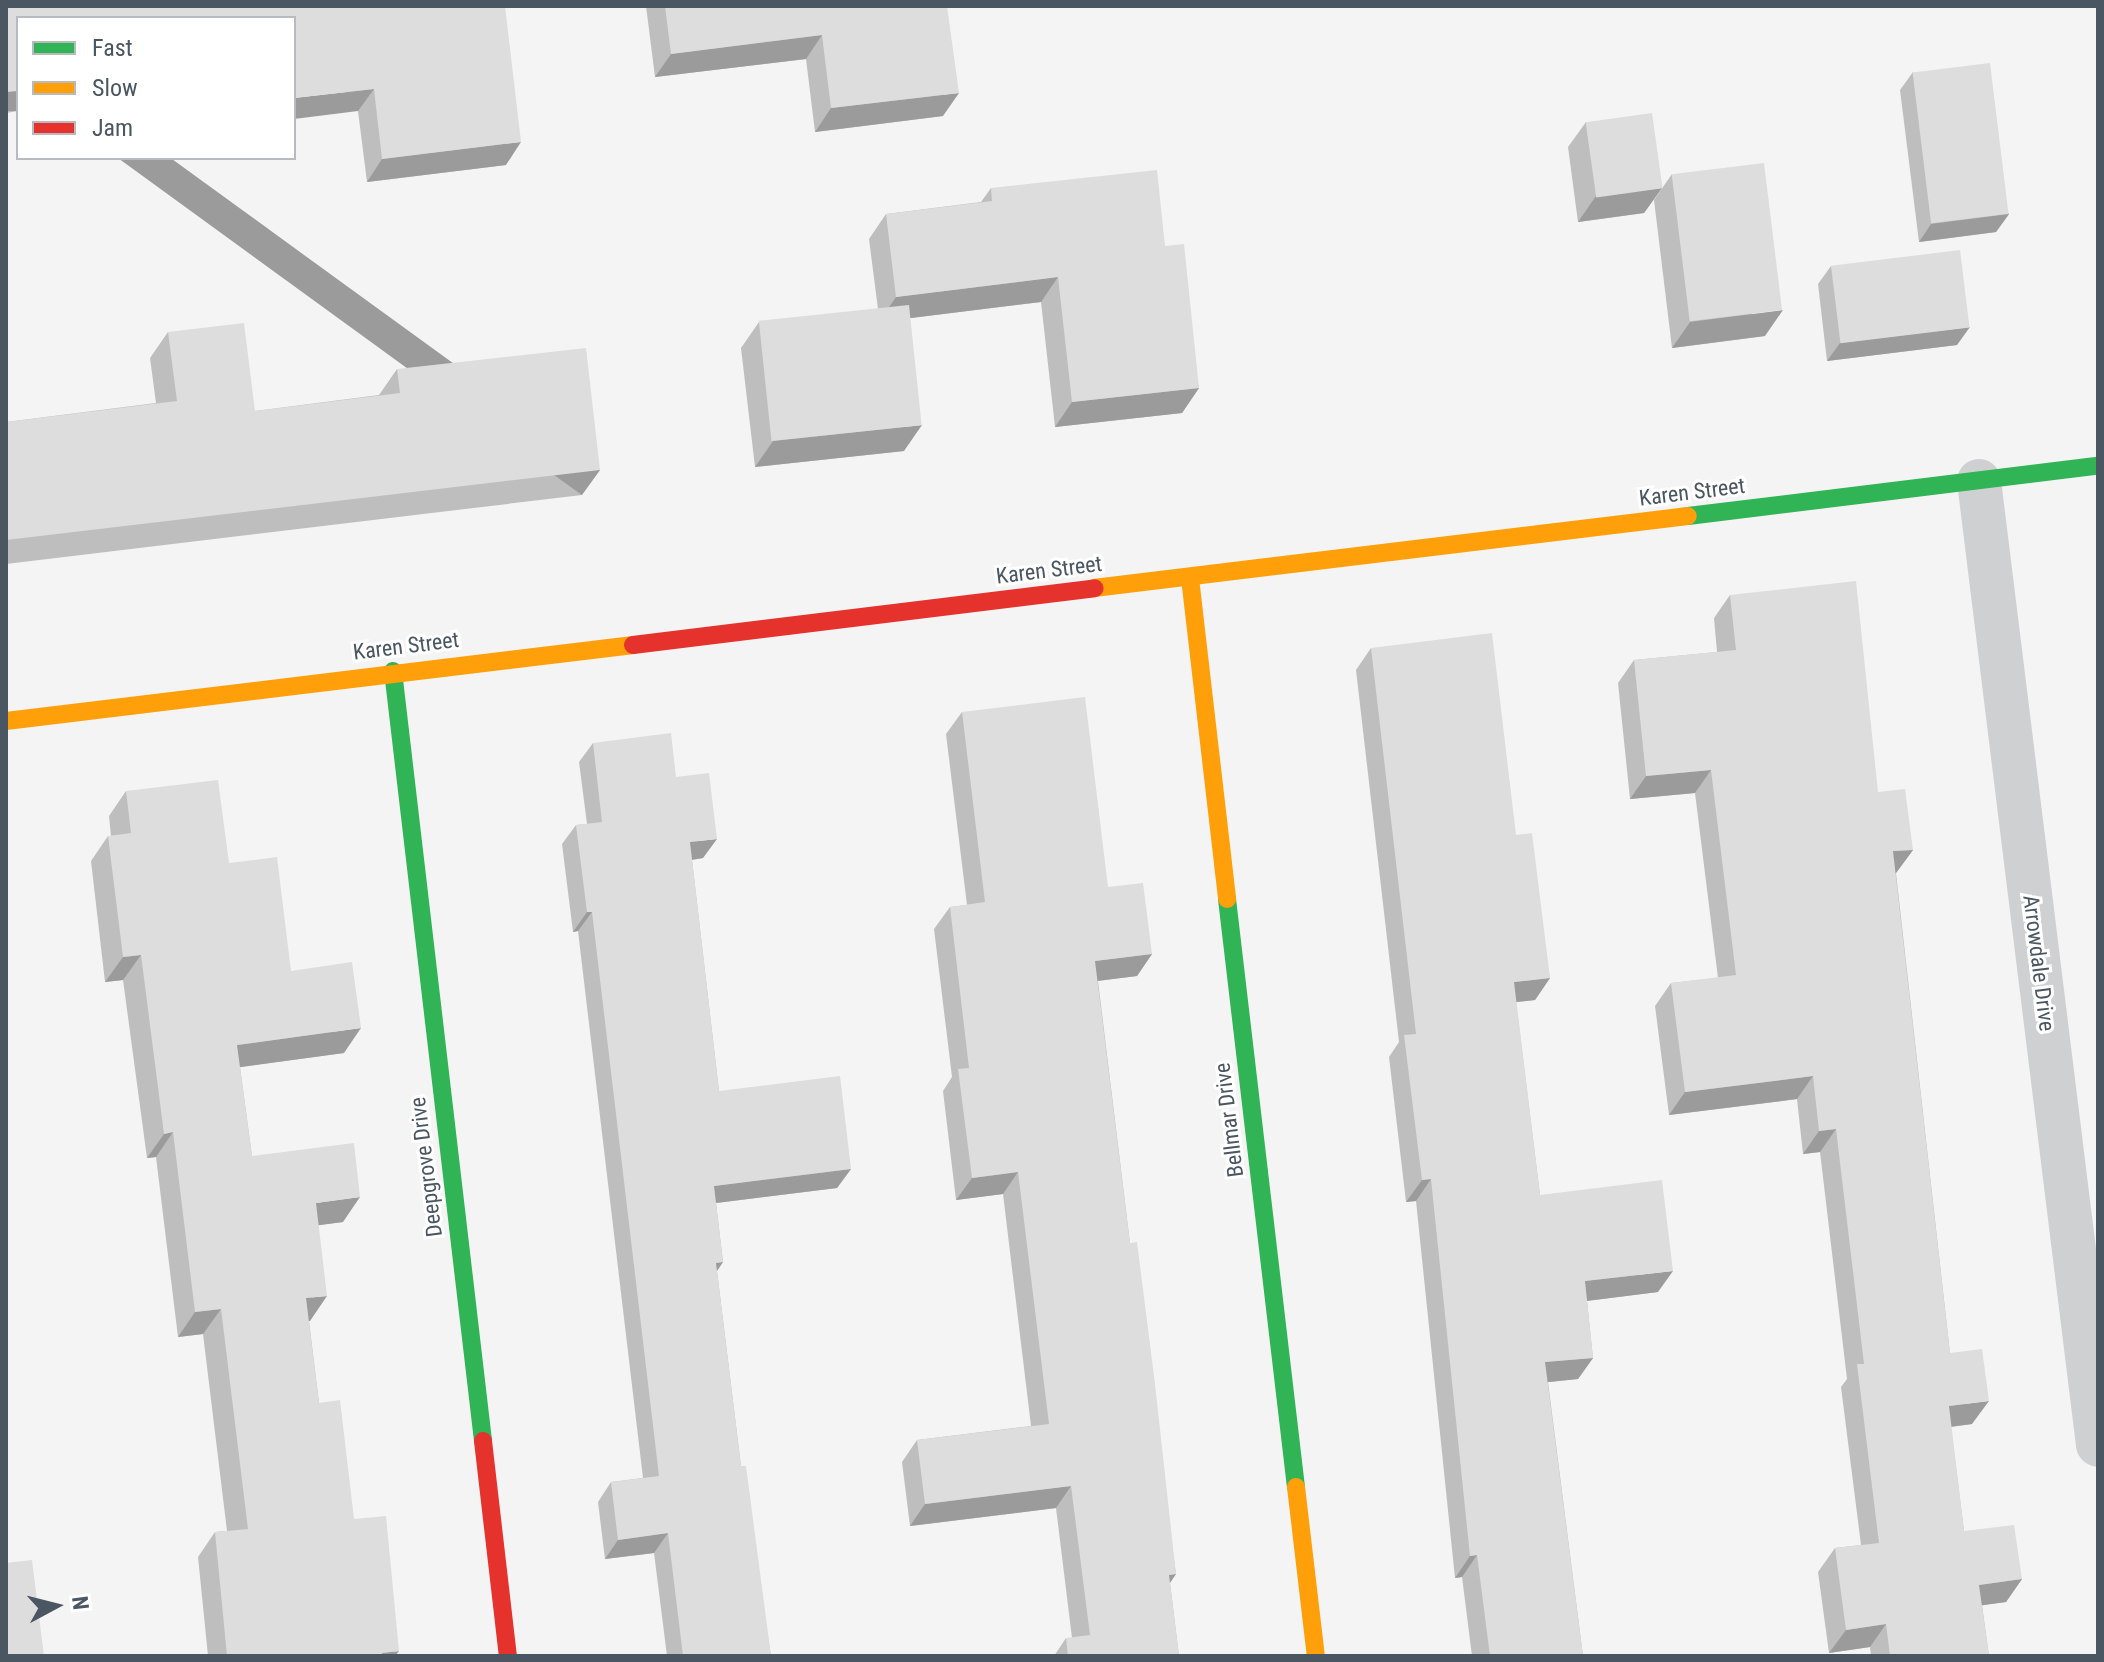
<!DOCTYPE html>
<html>
<head>
<meta charset="utf-8">
<style>
  body { margin:0 }
  #map { position:relative; width:2104px; height:1662px; overflow:hidden; background:#f4f4f4; font-family:"Roboto Condensed",sans-serif }
  div>[style] { position:absolute }
  .street>* { height:44px; margin:-22px; padding:0 22px; transform-origin:22px; border-radius:22px; background:#ced0d2 }
  .fast>* { height:18px; margin:-9px; padding:0 9px; transform-origin:9px; border-radius:9px; background:#30b455 }
  .slow>* { height:18px; margin:-9px; padding:0 9px; transform-origin:9px; border-radius:9px; background:#ff9f0a }
  .jam>* { height:18px; margin:-9px; padding:0 9px; transform-origin:9px; border-radius:9px; background:#e5322d }
  .wall>* { inset:0; background:#bebebf }
  .shaded-wall>* { inset:0; background:#9b9b9b; transform-origin:0 0 }
  .building>* { inset:0; background:#ddddde; transform-origin:0 0 }
  span { translate:-50% -50%; white-space:nowrap; text-align:center; line-height:1.15; -webkit-text-stroke:6px #fff; paint-order:stroke }
  .street-label { font-size:22px; color:#4a5661 }
  .frame { position:absolute; inset:0; border:8px solid #4a5661; pointer-events:none }
  .legend { position:absolute; left:16px; top:16px; width:280px; height:144px; box-sizing:border-box; background:#fff; border:2px solid #b7bbc0; margin:0; padding:10px 14px; list-style:none; font-size:24px; color:#4a5661 }
  .legend li { display:flex; align-items:center; gap:16px; height:40px }
  .legend b { width:40px; border:2px solid #b7bbc0 }
  .north { position:absolute; left:16px; top:1566px; width:80px; height:80px; -webkit-text-stroke:6px #fff; paint-order:stroke; rotate:83deg; font-size:22px; font-weight:700; line-height:32px; text-align:center; color:#4a5661 }
  .north::after { content:''; display:block; margin:auto; width:28px; height:36px; background:#4a5661; clip-path:polygon(50% 0,100% 100%,50% 72%,0 100%) }
</style>
</head>
<body>
<div id="map">
  <div class="street">
    <div style="left:1979px;top:481px;width:971px;rotate:82.96deg"></div>
  </div>
  <div class="fast">
    <div style="left:1688px;top:516px;width:413px;rotate:-7deg"></div>
    <div style="left:393px;top:671px;width:775px;rotate:83.33deg"></div>
    <div style="left:1227px;top:899px;width:592px;rotate:83.31deg"></div>
  </div>
  <div class="slow">
    <div style="left:1190px;top:578px;width:323px;rotate:83.4deg"></div>
    <div style="left:1094px;top:588px;width:598px;rotate:-6.91deg"></div>
    <div style="left:6px;top:721px;width:632px;rotate:-6.91deg"></div>
    <div style="left:1296px;top:1487px;width:170px;rotate:83.3deg"></div>
  </div>
  <div class="jam">
    <div style="left:633px;top:645px;width:465px;rotate:-7deg"></div>
    <div style="left:483px;top:1441px;width:216px;rotate:83.4deg"></div>
  </div>
  <div class="wall">
    <div style="clip-path:polygon(6px 6px,505px 6px,506px 165px,367px 182px,358px 111px,294px 18px,18px 111px,6px 113px)"></div>
    <div style="clip-path:polygon(646px 6px,947px 6px,943px 116px,815px 132px,806px 59px,655px 77px)"></div>
    <div style="clip-path:polygon(1913px 72px,2009px 214px,1996px 232px,1919px 242px,1900px 90px)"></div>
    <div style="clip-path:polygon(1586px 122px,1662px 188px,1644px 213px,1578px 222px,1568px 147px)"></div>
    <div style="clip-path:polygon(1672px 174px,1765px 336px,1672px 348px,1654px 200px)"></div>
    <div style="clip-path:polygon(991px 188px,1165px 246px,1199px 388px,1182px 413px,1055px 427px,1041px 302px,910px 318px,904px 451px,755px 467px,741px 348px,759px 322px,878px 309px,869px 239px,886px 214px,981px 202px)"></div>
    <div style="clip-path:polygon(1831px 266px,1957px 345px,1827px 361px,1818px 284px)"></div>
    <div style="clip-path:polygon(168px 332px,255px 411px,379px 395px,397px 369px,600px 470px,582px 495px,6px 564px,6px 422px,156px 403px,150px 358px)"></div>
    <div style="clip-path:polygon(1730px 595px,1878px 792px,1913px 850px,1896px 873px,1950px 1353px,1972px 1424px,1951px 1427px,1964px 1531px,2022px 1579px,2006px 1602px,1982px 1605px,1989px 1656px,1871px 1656px,1870px 1647px,1829px 1653px,1818px 1572px,1835px 1548px,1861px 1545px,1841px 1387px,1847px 1379px,1820px 1152px,1803px 1154px,1797px 1099px,1669px 1115px,1655px 1006px,1671px 983px,1718px 978px,1695px 793px,1630px 799px,1618px 683px,1634px 660px,1717px 652px,1714px 618px)"></div>
    <div style="clip-path:polygon(1371px 648px,1516px 835px,1550px 978px,1535px 1000px,1516px 1002px,1540px 1195px,1658px 1292px,1587px 1301px,1593px 1358px,1578px 1379px,1548px 1382px,1583px 1656px,1472px 1656px,1462px 1577px,1455px 1578px,1416px 1201px,1406px 1202px,1389px 1057px,1399px 1042px,1356px 670px)"></div>
    <div style="clip-path:polygon(962px 712px,1108px 887px,1152px 954px,1137px 976px,1098px 981px,1130px 1243px,1176px 1574px,1170px 1583px,1179px 1656px,1054px 1656px,1066px 1638px,1072px 1638px,1056px 1508px,910px 1526px,902px 1462px,917px 1440px,1031px 1426px,1003px 1194px,956px 1200px,943px 1091px,952px 1077px,934px 929px,950px 907px,967px 905px,946px 734px)"></div>
    <div style="clip-path:polygon(593px 743px,676px 777px,703px 858px,692px 860px,719px 1091px,851px 1169px,837px 1188px,716px 1203px,723px 1262px,717px 1271px,741px 1466px,771px 1656px,667px 1656px,654px 1553px,605px 1559px,598px 1502px,611px 1482px,643px 1478px,578px 931px,573px 932px,562px 844px,576px 825px,587px 824px,579px 762px)"></div>
    <div style="clip-path:polygon(126px 791px,229px 863px,291px 971px,344px 1053px,240px 1067px,252px 1156px,343px 1222px,318px 1225px,310px 1321px,309px 1321px,319px 1403px,395px 1656px,208px 1656px,198px 1557px,215px 1532px,227px 1531px,203px 1334px,178px 1337px,156px 1157px,147px 1158px,123px 980px,105px 982px,91px 861px,108px 836px,111px 836px,109px 816px)"></div>
  </div>
  <div class="shaded-wall">
    <div style="clip-path:polygon(822px 35px,806px 59px,655px 77px,671px 54px)"></div>
    <div style="clip-path:polygon(374px 89px,358px 111px,294px 119px,294px 98px)"></div>
    <div style="left:18px;top:91px;width:20px;height:12px;rotate:90deg"></div>
    <div style="clip-path:polygon(959px 93px,943px 116px,815px 132px,831px 108px)"></div>
    <div style="clip-path:polygon(521px 142px,506px 165px,367px 182px,382px 159px)"></div>
    <div style="clip-path:polygon(1662px 188px,1644px 213px,1578px 222px,1596px 196px)"></div>
    <div style="clip-path:polygon(2009px 214px,1996px 232px,1919px 242px,1931px 224px)"></div>
    <div style="clip-path:polygon(1058px 277px,1041px 302px,879px 322px,896px 297px)"></div>
    <div style="clip-path:polygon(1783px 310px,1765px 336px,1672px 348px,1690px 322px)"></div>
    <div style="clip-path:polygon(1970px 327px,1957px 345px,1827px 361px,1840px 343px)"></div>
    <div style="clip-path:polygon(1199px 388px,1182px 413px,1055px 427px,1072px 402px)"></div>
    <div style="clip-path:polygon(922px 425px,904px 451px,755px 467px,773px 441px)"></div>
    <div style="left:600px;top:470px;width:31px;height:598px;rotate:126deg"></div>
    <div style="clip-path:polygon(1711px 770px,1695px 793px,1630px 799px,1646px 776px)"></div>
    <div style="clip-path:polygon(717px 839px,703px 858px,677px 862px,690px 842px)"></div>
    <div style="clip-path:polygon(1913px 850px,1896px 873px,1877px 874px,1893px 851px)"></div>
    <div style="clip-path:polygon(587px 912px,592px 912px,578px 931px,573px 932px)"></div>
    <div style="clip-path:polygon(1152px 954px,1137px 976px,1080px 983px,1095px 961px)"></div>
    <div style="clip-path:polygon(141px 955px,123px 980px,105px 982px,123px 957px)"></div>
    <div style="clip-path:polygon(1550px 978px,1535px 1000px,1499px 1004px,1514px 982px)"></div>
    <div style="clip-path:polygon(361px 1028px,344px 1053px,219px 1070px,237px 1045px)"></div>
    <div style="clip-path:polygon(1813px 1076px,1797px 1099px,1669px 1115px,1685px 1092px)"></div>
    <div style="clip-path:polygon(1836px 1129px,1820px 1152px,1803px 1154px,1819px 1131px)"></div>
    <div style="clip-path:polygon(173px 1132px,156px 1157px,147px 1158px,164px 1134px)"></div>
    <div style="clip-path:polygon(851px 1169px,837px 1188px,700px 1205px,714px 1186px)"></div>
    <div style="clip-path:polygon(1018px 1172px,1003px 1194px,956px 1200px,972px 1178px)"></div>
    <div style="clip-path:polygon(1431px 1179px,1416px 1201px,1406px 1202px,1422px 1180px)"></div>
    <div style="clip-path:polygon(360px 1197px,343px 1222px,298px 1228px,316px 1203px)"></div>
    <div style="clip-path:polygon(723px 1262px,710px 1281px,716px 1263px)"></div>
    <div style="clip-path:polygon(1673px 1271px,1658px 1292px,1570px 1303px,1585px 1281px)"></div>
    <div style="clip-path:polygon(327px 1296px,310px 1321px,288px 1323px,306px 1298px)"></div>
    <div style="clip-path:polygon(221px 1309px,203px 1334px,178px 1337px,195px 1312px)"></div>
    <div style="clip-path:polygon(1593px 1358px,1578px 1379px,1530px 1384px,1545px 1362px)"></div>
    <div style="clip-path:polygon(1989px 1401px,1972px 1424px,1933px 1429px,1949px 1406px)"></div>
    <div style="clip-path:polygon(1071px 1486px,1056px 1508px,910px 1526px,925px 1504px)"></div>
    <div style="clip-path:polygon(668px 1533px,654px 1553px,605px 1559px,618px 1540px)"></div>
    <div style="clip-path:polygon(1477px 1555px,1462px 1577px,1455px 1578px,1470px 1556px)"></div>
    <div style="clip-path:polygon(1176px 1574px,1160px 1597px,1169px 1575px)"></div>
    <div style="clip-path:polygon(2022px 1579px,2006px 1602px,1963px 1608px,1979px 1585px)"></div>
    <div style="clip-path:polygon(1886px 1624px,1870px 1647px,1829px 1653px,1846px 1630px)"></div>
    <div style="clip-path:polygon(399px 1651px,395px 1656px,380px 1656px,382px 1653px)"></div>
  </div>
  <div class="building">
    <div style="clip-path:polygon(6px 6px,505px 6px,521px 142px,382px 159px,374px 89px,294px 98px,294px 18px,18px 18px,18px 91px,6px 92px)"></div>
    <div style="clip-path:polygon(665px 6px,947px 6px,959px 93px,831px 108px,822px 35px,671px 54px)"></div>
    <div style="left:1990px;top:63px;width:152px;height:78px;rotate:83deg"></div>
    <div style="left:1652px;top:113px;width:76px;height:67px;rotate:82deg"></div>
    <div style="left:1764px;top:163px;width:148px;height:93px;rotate:83deg"></div>
    <div style="clip-path:polygon(1157px 170px,1165px 246px,1184px 244px,1199px 388px,1072px 402px,1058px 277px,896px 297px,886px 214px,992px 201px,991px 188px)"></div>
    <div style="left:1960px;top:250px;width:78px;height:130px;rotate:83deg"></div>
    <div style="left:909px;top:305px;width:121px;height:151px;rotate:84deg"></div>
    <div style="clip-path:polygon(244px 323px,255px 411px,400px 393px,397px 369px,586px 348px,600px 470px,6px 540px,6px 422px,177px 401px,168px 332px)"></div>
    <div style="clip-path:polygon(1856px 581px,1878px 792px,1905px 789px,1913px 850px,1893px 851px,1950px 1353px,1982px 1349px,1989px 1401px,1949px 1406px,1964px 1531px,2014px 1525px,2022px 1579px,1979px 1585px,1989px 1656px,1890px 1656px,1886px 1624px,1846px 1630px,1835px 1548px,1879px 1543px,1857px 1364px,1864px 1364px,1836px 1129px,1819px 1131px,1813px 1076px,1685px 1092px,1671px 983px,1736px 975px,1711px 770px,1646px 776px,1634px 660px,1736px 650px,1730px 595px)"></div>
    <div style="clip-path:polygon(1492px 633px,1516px 835px,1532px 833px,1550px 978px,1514px 982px,1540px 1195px,1662px 1180px,1673px 1271px,1585px 1281px,1593px 1358px,1545px 1362px,1583px 1656px,1490px 1656px,1477px 1555px,1470px 1556px,1431px 1179px,1422px 1180px,1404px 1035px,1416px 1034px,1371px 648px)"></div>
    <div style="clip-path:polygon(1085px 697px,1108px 887px,1143px 883px,1152px 954px,1095px 961px,1130px 1243px,1137px 1242px,1155px 1384px,1176px 1574px,1169px 1575px,1179px 1656px,1068px 1656px,1066px 1638px,1090px 1635px,1071px 1486px,925px 1504px,917px 1440px,1049px 1424px,1018px 1172px,972px 1178px,958px 1069px,969px 1068px,950px 907px,985px 902px,962px 712px)"></div>
    <div style="clip-path:polygon(671px 733px,676px 777px,709px 773px,717px 839px,690px 842px,719px 1091px,840px 1076px,851px 1169px,714px 1186px,723px 1262px,716px 1263px,741px 1466px,746px 1466px,771px 1656px,683px 1656px,668px 1533px,618px 1540px,611px 1482px,659px 1476px,592px 912px,587px 912px,576px 825px,602px 822px,593px 743px)"></div>
    <div style="clip-path:polygon(218px 780px,229px 863px,277px 857px,291px 971px,352px 962px,361px 1028px,237px 1045px,252px 1156px,354px 1143px,360px 1197px,316px 1203px,327px 1296px,306px 1298px,319px 1403px,340px 1400px,354px 1519px,386px 1516px,399px 1651px,382px 1653px,383px 1656px,227px 1656px,215px 1532px,248px 1529px,221px 1309px,195px 1312px,173px 1132px,164px 1134px,141px 955px,123px 957px,108px 836px,131px 833px,126px 791px)"></div>
    <div style="clip-path:polygon(32px 1560px,44px 1656px,6px 1656px,6px 1563px)"></div>
  </div>
  <div class="street-label">
    <span style="left:1692px;top:492px;rotate:-7deg">Karen Street</span>
    <span style="left:1049px;top:570px;rotate:-7deg">Karen Street</span>
    <span style="left:406px;top:646px;rotate:-7deg">Karen Street</span>
    <span style="left:2039px;top:963px;rotate:83deg">Arrowdale Drive</span>
    <span style="left:1229px;top:1120px;rotate:-97deg">Bellmar Drive</span>
    <span style="left:426px;top:1167px;rotate:-97deg">Deepgrove Drive</span>
  </div>
  <div class="frame"></div>
  <ul class="legend">
  <li><b style="height:10px;background:#30b455"></b>Fast</li>
  <li><b style="height:10px;background:#ff9f0a"></b>Slow</li>
  <li><b style="height:10px;background:#e5322d"></b>Jam</li>
  </ul>
  <div class="north">N</div>
</div>
</body>
</html>
